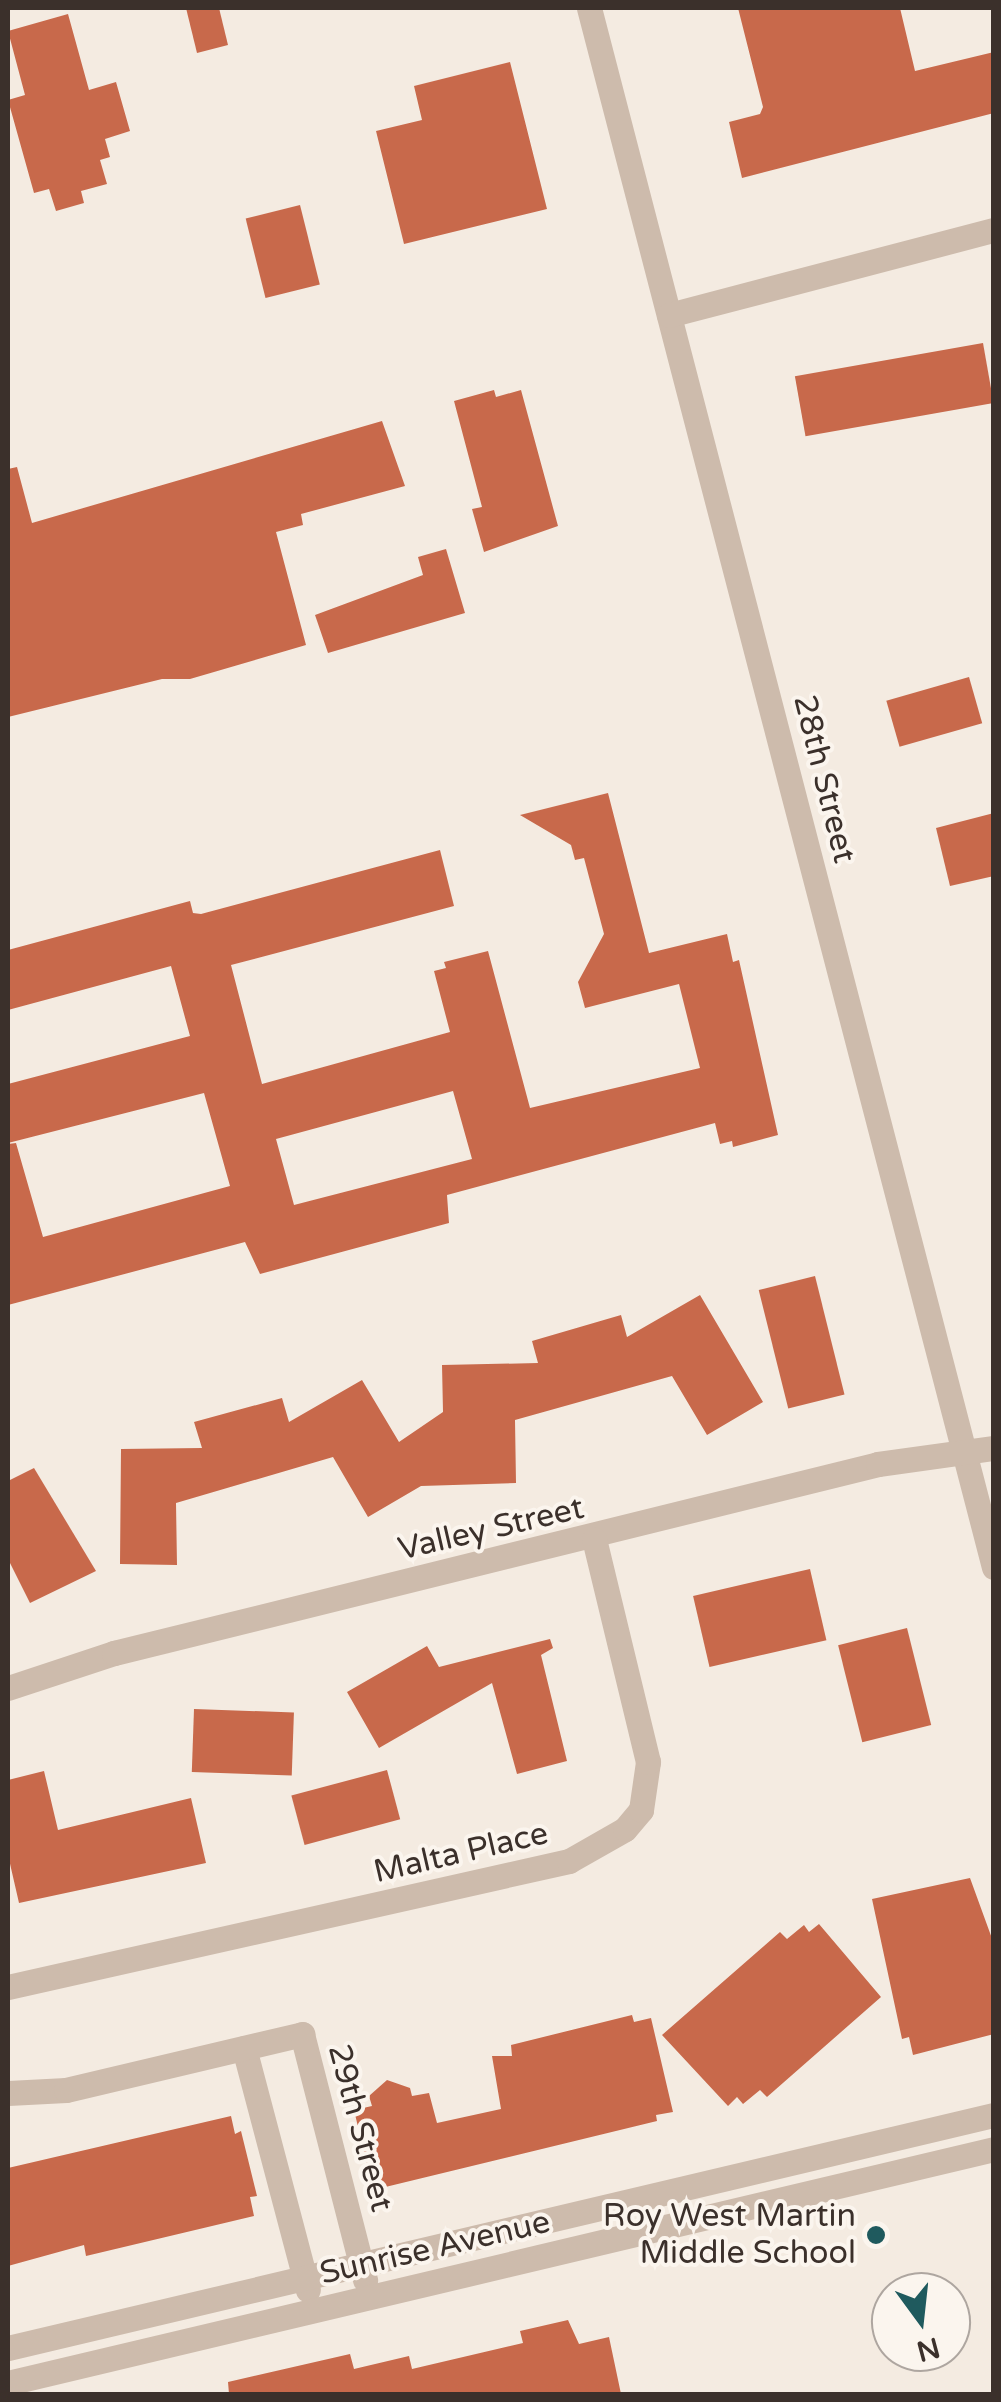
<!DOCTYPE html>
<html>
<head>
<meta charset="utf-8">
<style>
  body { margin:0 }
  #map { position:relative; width:1001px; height:2402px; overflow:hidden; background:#f4ebe1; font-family:"Varela Round",sans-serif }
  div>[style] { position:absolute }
  .building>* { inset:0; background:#c8694b; transform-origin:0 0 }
  .minor>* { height:25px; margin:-12.5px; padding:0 12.5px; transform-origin:12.5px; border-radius:12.5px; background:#cdbbac }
  .dots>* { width:28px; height:28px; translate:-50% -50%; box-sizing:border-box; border:5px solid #fbf5ee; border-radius:50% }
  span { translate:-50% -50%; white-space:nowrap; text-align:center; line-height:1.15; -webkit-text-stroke:8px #fbf5ee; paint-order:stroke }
  .street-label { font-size:32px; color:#3b302b }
  .poi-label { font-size:32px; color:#3b302b }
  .right { translate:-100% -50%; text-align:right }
  .frame { position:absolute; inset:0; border:10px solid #3b302b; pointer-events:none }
  .north { position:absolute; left:871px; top:2272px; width:100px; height:100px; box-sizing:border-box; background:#fbf5ee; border:2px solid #aea6a0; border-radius:50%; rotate:165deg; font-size:28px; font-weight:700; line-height:40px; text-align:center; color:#3b302b }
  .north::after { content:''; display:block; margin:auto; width:35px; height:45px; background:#1f5a5e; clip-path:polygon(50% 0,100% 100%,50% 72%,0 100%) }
</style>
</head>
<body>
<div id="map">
  <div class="building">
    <div style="clip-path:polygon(186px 8px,219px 8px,228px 45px,197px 53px)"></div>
    <div style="clip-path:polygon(738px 8px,900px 8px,915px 71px,994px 52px,994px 113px,742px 178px,729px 122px,760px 114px,763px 107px)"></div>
    <div style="clip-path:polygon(68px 14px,89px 90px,116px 82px,130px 131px,105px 139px,110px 157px,100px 160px,107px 184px,81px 191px,84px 203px,56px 211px,49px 189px,34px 193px,8px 100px,25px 95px,8px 31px)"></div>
    <div style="clip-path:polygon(510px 62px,547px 209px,404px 244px,376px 131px,422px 120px,414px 86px)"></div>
    <div style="left:300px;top:205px;width:82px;height:56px;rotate:76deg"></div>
    <div style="left:983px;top:343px;width:61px;height:191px;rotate:80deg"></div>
    <div style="clip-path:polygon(494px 390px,496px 397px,521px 390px,558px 526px,484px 552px,472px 509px,482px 507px,454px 401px)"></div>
    <div style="clip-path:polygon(382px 421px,405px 486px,301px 514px,303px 525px,276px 532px,306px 645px,190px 679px,162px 679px,8px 717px,8px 469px,17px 467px,32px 523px)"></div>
    <div style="clip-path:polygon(446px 549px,465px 613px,328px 653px,315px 615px,423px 575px,418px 557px)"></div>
    <div style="left:969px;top:677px;width:48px;height:86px;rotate:74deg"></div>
    <div style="clip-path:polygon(evenodd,608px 793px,649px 953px,727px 934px,733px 962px,739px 960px,778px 1135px,733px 1147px,732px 1141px,720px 1144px,715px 1123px,447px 1195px,449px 1223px,260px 1274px,245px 1242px,8px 1305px,8px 1144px,16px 1143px,43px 1237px,230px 1186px,204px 1093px,8px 1143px,8px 1084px,190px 1036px,171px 966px,8px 1010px,8px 950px,190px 901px,193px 913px,201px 914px,440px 850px,454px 906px,231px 965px,262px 1084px,450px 1032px,434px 971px,446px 968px,444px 962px,488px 951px,530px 1108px,700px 1068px,679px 984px,585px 1008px,578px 982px,604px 934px,584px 858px,575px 860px,571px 845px,520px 815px,608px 793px,453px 1091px,472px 1159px,294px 1205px,276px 1139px,453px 1091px)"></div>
    <div style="clip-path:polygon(994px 813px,994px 876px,950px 886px,936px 828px)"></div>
    <div style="left:815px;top:1276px;width:122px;height:58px;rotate:76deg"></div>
    <div style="clip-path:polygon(700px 1295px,763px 1402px,707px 1435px,672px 1376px,515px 1420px,516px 1483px,421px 1486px,368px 1517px,333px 1457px,176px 1503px,177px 1565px,120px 1564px,121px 1449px,202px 1448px,194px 1422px,282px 1398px,289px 1422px,362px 1380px,399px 1442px,443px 1412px,442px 1365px,538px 1363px,532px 1341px,621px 1315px,627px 1337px)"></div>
    <div style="clip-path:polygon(34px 1468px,96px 1571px,30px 1603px,8px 1559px,8px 1481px)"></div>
    <div style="left:810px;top:1569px;width:73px;height:120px;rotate:77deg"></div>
    <div style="left:907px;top:1628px;width:100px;height:71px;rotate:76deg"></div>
    <div style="clip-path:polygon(550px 1639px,553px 1648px,541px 1655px,567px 1761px,517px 1774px,492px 1683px,379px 1748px,347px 1692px,427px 1646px,439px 1667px)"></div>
    <div style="left:194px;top:1709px;width:100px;height:63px;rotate:2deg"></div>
    <div style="left:387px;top:1770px;width:51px;height:99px;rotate:75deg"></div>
    <div style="clip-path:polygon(44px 1771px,58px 1830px,191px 1798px,206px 1863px,19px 1903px,8px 1855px,8px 1780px)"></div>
    <div style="clip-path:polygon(970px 1878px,994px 1944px,994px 2034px,913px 2055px,909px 2037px,902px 2039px,872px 1899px)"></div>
    <div style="clip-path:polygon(819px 1924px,881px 1997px,767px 2097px,760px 2090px,743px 2104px,737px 2097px,728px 2106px,662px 2035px,780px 1932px,787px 1939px,804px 1925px,809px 1932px)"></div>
    <div style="clip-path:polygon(632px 2015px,634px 2022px,651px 2018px,673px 2112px,656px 2115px,657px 2121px,373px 2190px,354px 2110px,372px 2106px,369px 2096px,387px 2080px,410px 2088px,412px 2096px,429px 2093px,437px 2123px,501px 2109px,492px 2056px,512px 2056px,511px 2045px)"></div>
    <div style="clip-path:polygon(231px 2116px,235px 2134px,241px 2131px,257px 2196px,250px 2197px,254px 2216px,86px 2256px,84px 2245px,8px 2266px,8px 2168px)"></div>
    <div style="clip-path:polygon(568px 2320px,579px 2344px,609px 2337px,621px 2394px,229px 2394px,228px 2382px,350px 2354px,354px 2369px,409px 2356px,412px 2369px,523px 2343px,520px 2331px)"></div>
  </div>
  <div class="minor">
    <div style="left:589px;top:8px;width:1611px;rotate:75.44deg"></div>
    <div style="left:669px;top:315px;width:336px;rotate:-14.7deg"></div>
    <div style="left:8px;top:1688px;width:112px;rotate:-18.3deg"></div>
    <div style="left:114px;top:1653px;width:787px;rotate:-13.89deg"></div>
    <div style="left:878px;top:1464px;width:117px;rotate:-7.9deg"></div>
    <div style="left:8px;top:1987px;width:575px;rotate:-12.66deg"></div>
    <div style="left:569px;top:1861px;width:64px;rotate:-29.7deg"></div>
    <div style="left:625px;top:1829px;width:25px;rotate:-50deg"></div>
    <div style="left:641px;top:1810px;width:49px;rotate:-81.7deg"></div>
    <div style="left:648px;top:1762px;width:229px;rotate:-103.6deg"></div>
    <div style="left:244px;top:2048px;width:250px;rotate:75.2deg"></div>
    <div style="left:8px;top:2093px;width:58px;rotate:-3deg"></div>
    <div style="left:66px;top:2090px;width:243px;rotate:-13.3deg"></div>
    <div style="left:302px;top:2034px;width:254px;rotate:75.6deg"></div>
    <div style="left:8px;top:2348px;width:1013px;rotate:-13.3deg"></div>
    <div style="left:8px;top:2383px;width:1013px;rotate:-13.35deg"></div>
  </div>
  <div class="dots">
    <div style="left:876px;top:2235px;background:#1f5a5e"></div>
  </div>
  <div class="street-label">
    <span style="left:824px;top:779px;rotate:76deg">28th Street</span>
    <span style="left:491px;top:1529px;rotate:-13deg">Valley Street</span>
    <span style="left:461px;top:1853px;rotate:-13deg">Malta Place</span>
    <span style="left:360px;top:2128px;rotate:75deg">29th Street</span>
    <span style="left:435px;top:2248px;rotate:-13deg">Sunrise Avenue</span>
  </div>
  <div class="poi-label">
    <span class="right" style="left:856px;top:2235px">Roy West Martin<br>Middle School</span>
  </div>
  <div class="frame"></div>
  <div class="north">N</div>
</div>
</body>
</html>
